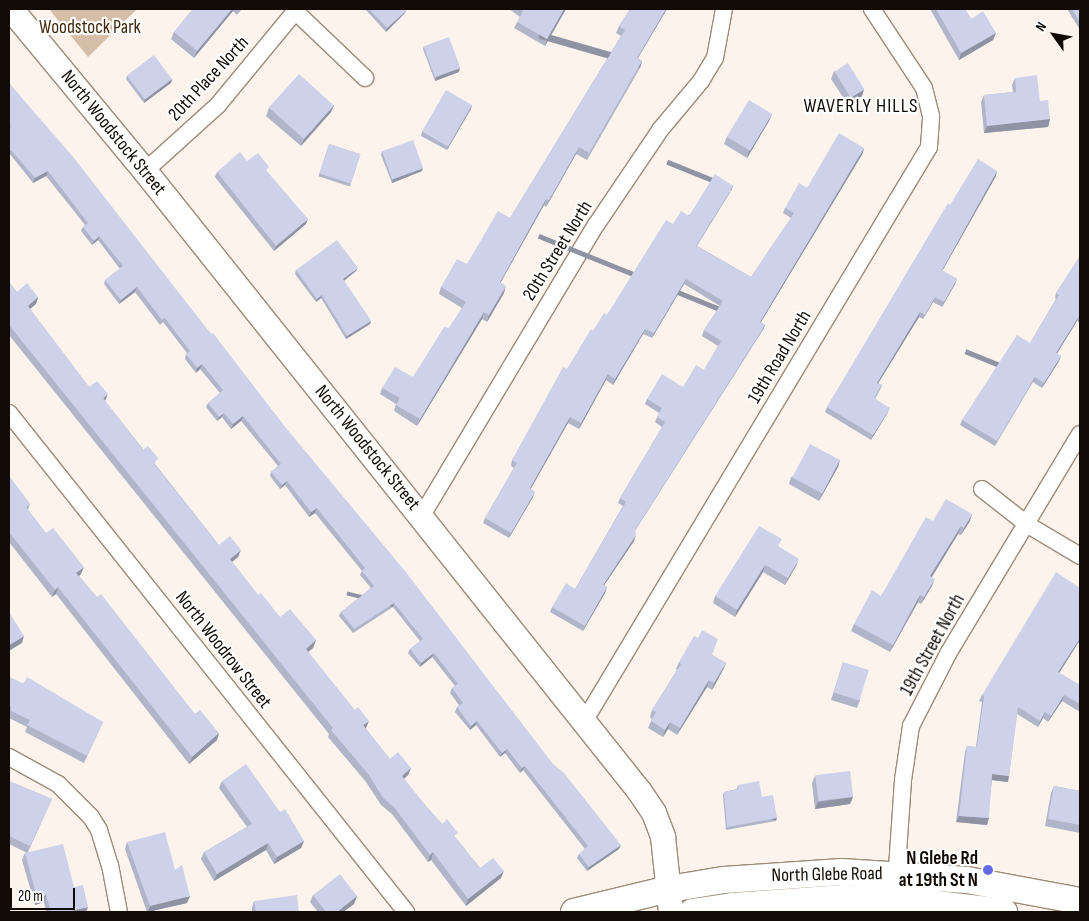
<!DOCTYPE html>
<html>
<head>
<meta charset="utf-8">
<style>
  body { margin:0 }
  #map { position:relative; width:1089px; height:921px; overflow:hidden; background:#fcf4ec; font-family:"Sofia Sans Condensed",sans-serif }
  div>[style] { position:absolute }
  .green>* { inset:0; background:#d5bea8 }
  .roads { filter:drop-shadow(1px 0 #9d8b78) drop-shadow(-1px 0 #9d8b78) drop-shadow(0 1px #9d8b78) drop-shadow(0 -1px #9d8b78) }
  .street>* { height:16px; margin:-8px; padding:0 8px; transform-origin:8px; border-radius:8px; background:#fff }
  .secondary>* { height:24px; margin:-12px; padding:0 12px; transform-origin:12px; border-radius:12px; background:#fff }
  .primary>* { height:26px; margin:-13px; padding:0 13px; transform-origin:13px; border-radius:13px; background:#fff }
  .wall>* { inset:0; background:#b0b5c9; transform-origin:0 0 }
  .shaded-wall>* { inset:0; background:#9093a4; transform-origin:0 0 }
  .building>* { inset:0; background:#cdd2ea; transform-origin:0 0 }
  .dots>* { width:14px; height:14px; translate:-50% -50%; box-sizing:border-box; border:2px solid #fff; border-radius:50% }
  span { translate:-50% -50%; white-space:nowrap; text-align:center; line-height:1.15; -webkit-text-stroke:4.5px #fff; paint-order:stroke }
  .park-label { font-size:19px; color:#40280a }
  .street-label { font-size:19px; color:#120b05 }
  .poi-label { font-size:19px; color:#120b05; font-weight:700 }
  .right { translate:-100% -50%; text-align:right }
  .neighbourhood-label { font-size:20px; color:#120b05; letter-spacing:1px }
  .frame { position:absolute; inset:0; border:10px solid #120b05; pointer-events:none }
  .north { position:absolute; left:1029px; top:10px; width:50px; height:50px; -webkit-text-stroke:4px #fff; paint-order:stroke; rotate:302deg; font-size:14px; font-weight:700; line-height:20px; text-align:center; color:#120b05 }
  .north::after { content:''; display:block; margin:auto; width:18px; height:22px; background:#120b05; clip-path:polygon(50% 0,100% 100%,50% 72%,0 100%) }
  .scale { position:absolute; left:10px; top:888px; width:65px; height:22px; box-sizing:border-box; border:2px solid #120b05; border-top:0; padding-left:6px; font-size:15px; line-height:18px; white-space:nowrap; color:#120b05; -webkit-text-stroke:4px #fff; paint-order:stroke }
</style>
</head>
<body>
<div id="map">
  <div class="green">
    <div style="clip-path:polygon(49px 9px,137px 9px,88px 57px)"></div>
  </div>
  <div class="roads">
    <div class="street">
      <div style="left:295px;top:11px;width:97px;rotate:43.7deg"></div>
      <div style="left:145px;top:171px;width:98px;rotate:-42.1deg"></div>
      <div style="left:218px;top:105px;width:124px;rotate:-50.5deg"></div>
      <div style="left:9px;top:413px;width:638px;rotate:51.49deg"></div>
      <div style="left:982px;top:489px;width:58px;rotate:38deg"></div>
      <div style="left:1028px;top:525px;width:61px;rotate:30.8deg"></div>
      <div style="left:421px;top:517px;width:340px;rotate:-59.1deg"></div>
      <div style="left:596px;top:225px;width:115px;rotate:-56deg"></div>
      <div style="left:660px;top:130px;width:64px;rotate:-50.1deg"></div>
      <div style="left:701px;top:81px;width:27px;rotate:-59deg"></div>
      <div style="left:715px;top:58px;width:50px;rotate:-79.6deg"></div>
      <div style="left:585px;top:720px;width:668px;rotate:-59.02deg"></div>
      <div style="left:929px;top:147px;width:31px;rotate:-86deg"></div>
      <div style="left:931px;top:116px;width:29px;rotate:-104deg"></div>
      <div style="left:924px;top:88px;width:95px;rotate:-123.4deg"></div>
      <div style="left:9px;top:757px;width:56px;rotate:28.9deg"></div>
      <div style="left:58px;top:784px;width:47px;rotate:45deg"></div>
      <div style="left:91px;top:817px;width:15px;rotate:58deg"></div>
      <div style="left:99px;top:830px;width:37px;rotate:73deg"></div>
      <div style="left:110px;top:865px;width:48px;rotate:79.2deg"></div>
      <div style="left:896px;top:883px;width:103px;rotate:-86.1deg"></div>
      <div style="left:903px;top:780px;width:55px;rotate:-81.6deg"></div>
      <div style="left:911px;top:726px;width:83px;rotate:-62.8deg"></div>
      <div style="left:949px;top:652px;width:254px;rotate:-59deg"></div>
    </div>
    <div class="secondary">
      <div style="left:11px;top:9px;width:210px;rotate:50.4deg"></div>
      <div style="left:145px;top:171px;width:794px;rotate:51.44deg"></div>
      <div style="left:640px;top:792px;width:25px;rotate:56deg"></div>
      <div style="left:654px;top:813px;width:26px;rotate:69deg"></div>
      <div style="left:663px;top:837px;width:75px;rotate:83.9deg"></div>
    </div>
    <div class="primary">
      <div style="left:574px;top:912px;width:98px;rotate:-13.6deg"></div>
      <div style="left:669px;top:889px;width:56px;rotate:-9.3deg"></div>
      <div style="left:724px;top:880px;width:118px;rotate:-3.9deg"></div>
      <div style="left:842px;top:872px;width:125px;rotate:3.7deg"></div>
      <div style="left:967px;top:880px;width:115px;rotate:10.5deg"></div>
      <div style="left:692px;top:912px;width:41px;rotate:-8.3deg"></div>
      <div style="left:733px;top:906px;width:111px;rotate:-4.1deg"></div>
      <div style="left:844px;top:898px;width:50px;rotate:1.1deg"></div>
      <div style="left:894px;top:899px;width:111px;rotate:6.7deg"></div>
    </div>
  </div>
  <div class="wall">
    <div style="clip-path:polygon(193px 9px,242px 9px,237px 15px,233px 11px,194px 58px,171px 39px,174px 32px)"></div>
    <div style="clip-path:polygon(365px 9px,404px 9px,406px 11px,404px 14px,386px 32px)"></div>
    <div style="clip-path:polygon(509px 9px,566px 9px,545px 46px,514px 28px,520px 17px)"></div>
    <div style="clip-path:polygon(630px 9px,667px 9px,638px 58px,642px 61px,640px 68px,587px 160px,576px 154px,546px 207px,544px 205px,500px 283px,504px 293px,487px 322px,482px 319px,417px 426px,394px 411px,396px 404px,380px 394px,382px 388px,413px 377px,449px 328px,462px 308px,439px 294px,441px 287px,467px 264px,510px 218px,621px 36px,616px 33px,619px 26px)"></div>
    <div style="clip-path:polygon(930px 9px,965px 9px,971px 19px,996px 33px,993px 40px,959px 60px)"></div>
    <div style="clip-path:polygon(1067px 9px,1080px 9px,1080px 30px)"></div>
    <div style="clip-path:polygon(424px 46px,459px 72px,435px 81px,423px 49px)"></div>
    <div style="clip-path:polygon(834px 71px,864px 89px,862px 96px,848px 105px,831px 79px)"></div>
    <div style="clip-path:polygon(127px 76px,172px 79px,171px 83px,144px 103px,126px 79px)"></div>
    <div style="clip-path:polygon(1015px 78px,1040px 101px,1050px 119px,1048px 127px,984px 133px,981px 102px,984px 95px,1013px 92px,1012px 85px)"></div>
    <div style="clip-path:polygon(9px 83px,211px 334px,619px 849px,587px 871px,577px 858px,579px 854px,585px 849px,523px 770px,520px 773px,505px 753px,500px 757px,476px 725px,470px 730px,455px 712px,457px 707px,459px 705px,450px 693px,452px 688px,455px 686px,432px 657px,420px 667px,408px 653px,410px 649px,420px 641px,393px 607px,353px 633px,339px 616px,341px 612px,371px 588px,360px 575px,362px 571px,315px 513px,309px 517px,285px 485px,280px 489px,270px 476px,271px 472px,278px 466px,241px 421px,231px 429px,222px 417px,217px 421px,206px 407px,208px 403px,220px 393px,200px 369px,196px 373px,185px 359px,186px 354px,187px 353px,163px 322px,160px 325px,135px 292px,119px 304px,104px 284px,105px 280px,120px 269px,98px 240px,92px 245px,81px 231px,83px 227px,85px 225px,46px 176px,33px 183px,10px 154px,9px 155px)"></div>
    <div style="clip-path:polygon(334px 105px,331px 112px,301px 146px,266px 116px,269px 108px)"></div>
    <div style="clip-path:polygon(472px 105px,447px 150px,421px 136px,422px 132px)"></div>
    <div style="clip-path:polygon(772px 114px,769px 121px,747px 158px,724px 144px,727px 137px)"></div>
    <div style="left:329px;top:144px;width:33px;height:34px;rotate:18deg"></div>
    <div style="clip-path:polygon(382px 151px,422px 171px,392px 183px,381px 155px)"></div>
    <div style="clip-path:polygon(863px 153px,761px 322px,765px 325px,763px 330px,635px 531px,634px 541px,604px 585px,607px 587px,605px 593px,583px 631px,550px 612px,552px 607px,575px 589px,623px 506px,618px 503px,620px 498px,662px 427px,655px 422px,659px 413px,645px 404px,647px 399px,683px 387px,704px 370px,718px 346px,702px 336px,704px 330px,720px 306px,684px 284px,652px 338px,643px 334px,613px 385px,606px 380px,579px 429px,568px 423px,530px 489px,533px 497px,509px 538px,483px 523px,485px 518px,514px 468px,511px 466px,512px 460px,567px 369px,593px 331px,607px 315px,673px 224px,731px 191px,697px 246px,751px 277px,791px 218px,783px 213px,785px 208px,807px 188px)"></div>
    <div style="clip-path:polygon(247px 161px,267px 172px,306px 224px,274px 251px,215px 177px,217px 172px)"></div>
    <div style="clip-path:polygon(996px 176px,942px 271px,957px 279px,955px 284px,942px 307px,933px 302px,923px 319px,919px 317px,878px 383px,882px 385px,880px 390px,875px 399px,888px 412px,871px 440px,825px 412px,827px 407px,950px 205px)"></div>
    <div style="clip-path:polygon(1080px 256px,1080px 323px,1077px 321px,1057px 354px,1061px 356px,1059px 361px,1042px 388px,1033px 382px,995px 446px,960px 425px,962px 420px,1030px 343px,1056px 299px,1055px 298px,1056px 293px)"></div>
    <div style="clip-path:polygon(296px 270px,356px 271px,344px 281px,371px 321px,370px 324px,346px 339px,321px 298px,316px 302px,295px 274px)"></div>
    <div style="clip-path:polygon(9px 282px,17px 292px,38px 297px,36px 304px,30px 309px,89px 387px,105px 401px,219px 545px,238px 557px,232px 562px,258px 595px,280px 617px,316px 640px,313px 648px,308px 652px,366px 729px,390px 759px,411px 768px,408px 775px,404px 779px,425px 805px,442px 824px,456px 838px,480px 868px,501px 878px,466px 906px,431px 860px,428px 862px,392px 814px,381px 805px,366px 782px,328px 737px,329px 734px,9px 335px)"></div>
    <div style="clip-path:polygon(840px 460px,838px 467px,819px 501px,789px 484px,791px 477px)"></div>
    <div style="clip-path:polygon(9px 476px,30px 504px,28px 510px,46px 533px,81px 574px,79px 576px,195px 714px,219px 733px,217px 740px,189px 764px,56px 594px,52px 597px,9px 542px)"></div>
    <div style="clip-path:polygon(933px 521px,970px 521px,961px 535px,958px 534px,932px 577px,932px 586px,921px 604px,918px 602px,890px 652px,851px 631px,854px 624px,881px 596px)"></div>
    <div style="clip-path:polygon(779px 547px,796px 566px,785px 585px,763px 572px,735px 617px,713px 603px,715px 596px)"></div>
    <div style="clip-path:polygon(1080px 588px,1080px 640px,1059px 673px,1080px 685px,1080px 712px,1062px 701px,1048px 722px,1043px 718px,1038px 727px,1017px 714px,1009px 776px,1007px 782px,992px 780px,987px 825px,956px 822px,965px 752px,967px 746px,976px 747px,982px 702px,979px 701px,982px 695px)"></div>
    <div style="clip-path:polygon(712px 655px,726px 663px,723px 670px,712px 690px,707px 687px,677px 735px,668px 729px,663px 737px,648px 728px,652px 719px,650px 717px,652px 710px,677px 670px,676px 669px,679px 662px)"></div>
    <div style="clip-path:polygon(843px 662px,860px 700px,857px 708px,831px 700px)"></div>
    <div style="clip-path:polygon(9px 677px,103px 722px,84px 763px,25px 732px,27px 727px,9px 718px)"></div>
    <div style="clip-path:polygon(815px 776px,853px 797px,850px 804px,815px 809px,812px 783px)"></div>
    <div style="clip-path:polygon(9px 781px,52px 799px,28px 852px,74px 887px,86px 912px,46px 912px,44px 902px,35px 905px,22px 860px,25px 853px,27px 853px,9px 844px)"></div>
    <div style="clip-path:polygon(222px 781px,280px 812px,304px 841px,301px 848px,274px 864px,266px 850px,214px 881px,201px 859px,204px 852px,247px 827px,219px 788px)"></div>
    <div style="clip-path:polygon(738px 785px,762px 797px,776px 821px,726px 830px,723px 795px,724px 792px,737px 789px)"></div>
    <div style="clip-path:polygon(1054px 786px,1080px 791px,1080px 833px,1045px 826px,1051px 793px)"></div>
    <div style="clip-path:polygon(127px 842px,175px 870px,187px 903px,147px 912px,125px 849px)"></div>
    <div style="clip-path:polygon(313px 895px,357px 896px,354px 904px,343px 912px,318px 912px,310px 902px)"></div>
    <div style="clip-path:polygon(254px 901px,299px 912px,252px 912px,252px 908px)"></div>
  </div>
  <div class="shaded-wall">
    <div style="clip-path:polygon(232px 9px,234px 9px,233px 11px,194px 58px,197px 51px)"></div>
    <div style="clip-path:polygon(564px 9px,566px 9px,545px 46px,547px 39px)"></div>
    <div style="clip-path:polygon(666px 9px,667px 9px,634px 64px,637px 58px)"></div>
    <div style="clip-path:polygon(406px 11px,404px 14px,386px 32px,387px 28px)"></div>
    <div style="clip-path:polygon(996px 33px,993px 40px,959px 60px,961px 53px)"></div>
    <div style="left:642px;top:61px;width:7px;height:106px;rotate:106deg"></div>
    <div style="clip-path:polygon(460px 68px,459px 72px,435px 81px,436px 77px)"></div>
    <div style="clip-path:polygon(172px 79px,171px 83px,144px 103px,145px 99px)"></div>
    <div style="clip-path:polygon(864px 89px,862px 96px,848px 105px,851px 98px)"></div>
    <div style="clip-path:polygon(334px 105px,331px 112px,301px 146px,304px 139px)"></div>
    <div style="clip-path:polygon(472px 105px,471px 109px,447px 150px,448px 147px)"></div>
    <div style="clip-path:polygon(772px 114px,769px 121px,747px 158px,749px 151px)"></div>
    <div style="clip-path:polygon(1050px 119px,1048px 127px,984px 133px,987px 126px)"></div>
    <div style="clip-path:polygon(579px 147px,576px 154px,546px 207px,549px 200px)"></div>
    <div style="clip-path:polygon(864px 148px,863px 153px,758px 327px,760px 322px)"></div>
    <div style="clip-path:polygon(423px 168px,422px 171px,392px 183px,393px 179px)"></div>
    <div style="clip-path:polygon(48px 171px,46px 176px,33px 183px,35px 178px)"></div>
    <div style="clip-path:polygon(997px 171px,996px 176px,940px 275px,942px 270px)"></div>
    <div style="left:733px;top:186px;width:5px;height:70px;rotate:112deg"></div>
    <div style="clip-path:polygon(546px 199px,544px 205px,497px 289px,500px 282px)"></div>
    <div style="clip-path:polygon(308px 219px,306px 224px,274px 251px,276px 246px)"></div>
    <div style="clip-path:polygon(99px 236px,98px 240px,92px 245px,94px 241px)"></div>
    <div style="clip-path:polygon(358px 268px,356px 271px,341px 283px,343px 279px)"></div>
    <div style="clip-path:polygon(686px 279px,684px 284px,652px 338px,654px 333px)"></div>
    <div style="clip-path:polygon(957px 279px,955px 284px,942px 307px,944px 302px)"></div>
    <div style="clip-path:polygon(506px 286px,504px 293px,487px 322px,489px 315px)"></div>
    <div style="clip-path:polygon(137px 287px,135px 292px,119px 304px,121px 300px)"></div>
    <div style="clip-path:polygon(322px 295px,321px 298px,316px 302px,317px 299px)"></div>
    <div style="clip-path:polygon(38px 297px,36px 304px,25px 313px,28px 306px)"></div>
    <div style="clip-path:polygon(935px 297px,933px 302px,923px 319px,925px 315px)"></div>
    <div style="clip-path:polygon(484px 312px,482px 319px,417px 426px,420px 419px)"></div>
    <div style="clip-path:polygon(920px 312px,919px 317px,876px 387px,877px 383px)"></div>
    <div style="clip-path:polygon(1079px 316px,1077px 321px,1054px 358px,1056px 353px)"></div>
    <div style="clip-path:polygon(371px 321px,370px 324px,346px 339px,347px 336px)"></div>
    <div style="left:765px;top:325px;width:5px;height:243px;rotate:112deg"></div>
    <div style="clip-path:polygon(645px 329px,643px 334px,613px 385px,615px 379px)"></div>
    <div style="clip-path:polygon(1061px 356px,1059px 361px,1042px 388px,1044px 383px)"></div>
    <div style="clip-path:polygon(202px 364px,200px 369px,196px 373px,197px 368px)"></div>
    <div style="clip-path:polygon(608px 374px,606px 380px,579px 429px,581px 423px)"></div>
    <div style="left:1035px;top:377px;width:5px;height:74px;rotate:112deg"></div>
    <div style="clip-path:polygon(108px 394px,105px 401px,103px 398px)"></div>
    <div style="clip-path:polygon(890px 408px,888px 412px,871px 440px,873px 435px)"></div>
    <div style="clip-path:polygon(224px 413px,222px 417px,217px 421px,219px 417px)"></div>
    <div style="clip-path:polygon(243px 416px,241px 421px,231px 429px,233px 424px)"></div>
    <div style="clip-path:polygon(570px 417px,568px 423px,528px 494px,530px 488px)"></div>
    <div style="clip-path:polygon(840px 460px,838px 467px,819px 501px,822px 494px)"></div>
    <div style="clip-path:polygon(287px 481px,285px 485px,280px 489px,282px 485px)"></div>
    <div style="clip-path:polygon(535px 492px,533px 497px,509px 538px,511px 533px)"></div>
    <div style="clip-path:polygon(317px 508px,315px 513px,309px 517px,311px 512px)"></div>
    <div style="clip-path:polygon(972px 514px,970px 521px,961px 535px,964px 528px)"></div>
    <div style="clip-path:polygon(961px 526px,958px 534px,928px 583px,930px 576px)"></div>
    <div style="clip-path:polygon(636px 535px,634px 541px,601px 590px,603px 585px)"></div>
    <div style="clip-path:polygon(241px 550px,238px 557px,227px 566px,230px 559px)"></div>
    <div style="clip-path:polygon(799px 559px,796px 566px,785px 585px,788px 578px)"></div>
    <div style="clip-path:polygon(765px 565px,763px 572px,735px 617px,737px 610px)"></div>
    <div style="clip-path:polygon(84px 567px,81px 574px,74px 580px,76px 573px)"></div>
    <div style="clip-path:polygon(935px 579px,932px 586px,921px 604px,924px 597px)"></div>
    <div style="clip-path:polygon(58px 587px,56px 594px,52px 597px,55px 590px)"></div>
    <div style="clip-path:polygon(607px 587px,605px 593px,583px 631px,585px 626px)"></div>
    <div style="clip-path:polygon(920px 595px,918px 602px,890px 652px,893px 645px)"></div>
    <div style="left:394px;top:603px;width:4px;height:48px;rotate:104deg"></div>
    <div style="clip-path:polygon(24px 636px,22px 643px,9px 651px,9px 645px)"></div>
    <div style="clip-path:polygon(1080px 638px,1080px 640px,1056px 678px,1058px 672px)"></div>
    <div style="clip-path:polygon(316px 640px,313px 648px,303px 656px,306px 649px)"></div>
    <div style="clip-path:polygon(434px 653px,432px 657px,420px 667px,421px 663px)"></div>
    <div style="clip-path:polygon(726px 663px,723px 670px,712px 690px,714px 683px)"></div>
    <div style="clip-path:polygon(709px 680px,707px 687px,677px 735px,680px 728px)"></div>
    <div style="clip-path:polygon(1064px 695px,1062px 701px,1048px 722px,1051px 716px)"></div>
    <div style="clip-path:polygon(1045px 712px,1043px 718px,1038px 727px,1040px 721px)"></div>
    <div style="clip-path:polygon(369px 721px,366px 728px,360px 732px,363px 725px)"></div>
    <div style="clip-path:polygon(477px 721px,476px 725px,470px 730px,471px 726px)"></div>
    <div style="clip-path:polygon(670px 722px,668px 729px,663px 737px,665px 730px)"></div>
    <div style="clip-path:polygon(219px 733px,217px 740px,189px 764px,192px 757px)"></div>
    <div style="clip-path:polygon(507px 749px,505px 753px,500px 757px,502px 753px)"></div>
    <div style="clip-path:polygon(525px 766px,523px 770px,520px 773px,522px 768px)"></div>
    <div style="clip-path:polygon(411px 768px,408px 775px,399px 783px,402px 776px)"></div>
    <div style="left:992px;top:774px;width:17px;height:6px;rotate:7deg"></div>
    <div style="clip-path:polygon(853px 797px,850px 804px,815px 809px,818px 802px)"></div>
    <div style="clip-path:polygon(959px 816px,989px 818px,987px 825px,956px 822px)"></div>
    <div style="left:777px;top:818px;width:3px;height:51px;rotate:108deg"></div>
    <div style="clip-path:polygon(304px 841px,301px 848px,274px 864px,277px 857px)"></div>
    <div style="clip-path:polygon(268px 843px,266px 850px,214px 881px,217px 874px)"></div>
    <div style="clip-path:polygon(621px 845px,619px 849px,587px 871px,589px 867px)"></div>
    <div style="clip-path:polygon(433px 852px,431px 860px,428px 862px,430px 855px)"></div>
    <div style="clip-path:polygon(504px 871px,501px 878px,466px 906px,468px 899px)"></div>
    <div style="clip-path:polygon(46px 895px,44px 902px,35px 905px,37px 898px)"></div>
    <div style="clip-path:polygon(190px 896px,187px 903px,148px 912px,150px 906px)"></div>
    <div style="clip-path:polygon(357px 896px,354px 904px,343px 912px,337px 912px)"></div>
    <div style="clip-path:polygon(88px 907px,86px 912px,66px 912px)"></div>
  </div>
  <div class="building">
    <div style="clip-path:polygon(193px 9px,232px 9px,197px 51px,174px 32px)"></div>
    <div style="clip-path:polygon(369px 9px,404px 9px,406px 11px,387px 28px)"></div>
    <div style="clip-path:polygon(520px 9px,564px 9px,547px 39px,517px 22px,523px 11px)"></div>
    <div style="clip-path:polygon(630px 9px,666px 9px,637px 58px,642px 61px,589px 153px,579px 147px,549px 200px,546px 199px,500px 282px,506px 286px,489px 315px,484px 312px,420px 419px,396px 405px,400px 398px,382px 388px,395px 367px,413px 377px,444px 327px,449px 328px,466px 302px,441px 287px,457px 259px,467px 264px,498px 211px,510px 218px,625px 30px,619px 26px)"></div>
    <div style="clip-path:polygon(936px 9px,965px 9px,971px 19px,983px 11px,996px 33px,961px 53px)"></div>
    <div style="clip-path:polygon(1072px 9px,1080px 9px,1080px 23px)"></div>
    <div style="left:449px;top:37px;width:33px;height:27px;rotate:70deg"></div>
    <div style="left:154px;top:55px;width:30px;height:34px;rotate:53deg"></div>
    <div style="left:848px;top:63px;width:31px;height:16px;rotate:58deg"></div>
    <div style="left:299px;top:74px;width:47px;height:45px;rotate:42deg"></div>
    <div style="clip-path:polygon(1037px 75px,1040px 101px,1048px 100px,1050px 119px,987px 126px,984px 95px,1016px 92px,1015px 78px)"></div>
    <div style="clip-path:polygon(9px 83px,74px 158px,211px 334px,213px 333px,286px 428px,405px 571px,553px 764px,564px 773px,621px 845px,589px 867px,579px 854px,588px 846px,525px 766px,522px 768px,507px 749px,502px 753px,477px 721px,471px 726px,457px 707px,463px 703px,452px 688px,458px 684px,434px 653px,421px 663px,410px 649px,423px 639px,394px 603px,354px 629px,341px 612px,374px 586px,362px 571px,365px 568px,317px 508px,311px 512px,287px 481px,282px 485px,271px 472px,281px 464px,243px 416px,233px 424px,224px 413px,219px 417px,208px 403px,223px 390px,202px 364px,197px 368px,186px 354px,190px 351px,165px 318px,162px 320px,137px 287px,121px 300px,105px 280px,123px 266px,99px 236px,94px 241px,83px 227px,88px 223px,48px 171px,35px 178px,11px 150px,9px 152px,9px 129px,11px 127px,9px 125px)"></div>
    <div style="left:446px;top:90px;width:30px;height:48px;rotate:30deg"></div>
    <div style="left:749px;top:100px;width:27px;height:43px;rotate:31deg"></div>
    <div style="clip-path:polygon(839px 133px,864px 148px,760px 322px,765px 325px,635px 530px,636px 535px,603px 585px,607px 587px,585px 626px,552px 607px,566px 583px,575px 589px,626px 502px,620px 498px,665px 422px,657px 417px,662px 408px,647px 399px,662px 374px,683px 387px,696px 365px,704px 370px,721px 341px,704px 330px,723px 301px,686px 279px,654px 333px,645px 329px,615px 379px,608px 374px,581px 423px,570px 417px,530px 488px,535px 492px,511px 533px,485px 518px,517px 463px,512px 460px,563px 367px,567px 369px,591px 329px,593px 331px,604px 313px,607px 315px,666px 220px,673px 224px,681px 211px,689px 216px,715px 174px,733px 186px,696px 246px,751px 277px,794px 213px,785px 208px,799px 183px,807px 188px)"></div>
    <div style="left:413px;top:140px;width:30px;height:33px;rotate:70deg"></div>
    <div style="left:329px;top:144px;width:33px;height:31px;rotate:18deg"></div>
    <div style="clip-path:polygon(240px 152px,247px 161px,258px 153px,269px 167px,266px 170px,308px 219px,276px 246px,217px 172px)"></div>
    <div style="clip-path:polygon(978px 159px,997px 171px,942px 270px,957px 279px,944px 302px,935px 297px,925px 315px,920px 312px,877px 383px,882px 385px,874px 398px,890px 408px,873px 435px,827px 407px,948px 203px,950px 205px)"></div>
    <div style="clip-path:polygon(337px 240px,358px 268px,343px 279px,371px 321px,347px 336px,322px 295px,317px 299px,296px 270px)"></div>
    <div style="clip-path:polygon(1080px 256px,1080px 317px,1079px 316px,1056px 353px,1061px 356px,1044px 383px,1035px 377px,997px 441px,962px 420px,1017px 335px,1030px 343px,1059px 295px,1056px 293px)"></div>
    <div style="clip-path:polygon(9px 282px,17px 292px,27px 283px,38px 297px,28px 306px,89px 387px,97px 381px,108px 394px,103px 398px,143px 450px,148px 446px,158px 458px,154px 464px,219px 545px,230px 536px,241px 550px,230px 559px,258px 595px,261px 593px,280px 617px,290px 609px,316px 640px,306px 649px,355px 710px,358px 707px,369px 721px,363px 725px,390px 759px,398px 752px,411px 768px,402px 776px,425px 805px,442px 824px,447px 819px,458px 833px,454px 836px,480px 868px,493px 858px,504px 871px,468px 899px,433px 852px,430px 855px,394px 807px,383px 798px,369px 775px,331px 730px,333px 728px,9px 325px)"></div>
    <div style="left:810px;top:444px;width:34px;height:38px;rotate:28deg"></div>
    <div style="clip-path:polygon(9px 476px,30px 504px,26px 507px,46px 533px,53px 528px,84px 567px,76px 573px,97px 597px,101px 594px,195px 714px,200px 710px,219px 733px,192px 757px,58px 587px,55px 590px,9px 532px)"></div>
    <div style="clip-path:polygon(946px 499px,972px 514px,964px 528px,961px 526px,930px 576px,935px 579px,924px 597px,920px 595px,893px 645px,854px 624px,872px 590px,881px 596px,926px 517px,933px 521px)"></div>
    <div style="clip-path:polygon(759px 526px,782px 539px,778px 546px,799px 559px,788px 578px,765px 565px,737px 610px,715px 596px)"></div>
    <div style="clip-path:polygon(1056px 572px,1080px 588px,1080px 620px,1079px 622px,1080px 623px,1080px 638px,1058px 672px,1080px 685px,1080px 704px,1064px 695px,1051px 716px,1045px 712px,1040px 721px,1018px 707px,1009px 776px,992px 774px,989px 818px,959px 816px,967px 746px,977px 747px,984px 696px,982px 695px)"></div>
    <div style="clip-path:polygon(9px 612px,24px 636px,9px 645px)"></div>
    <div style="clip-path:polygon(702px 630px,718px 639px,712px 655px,726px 663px,714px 683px,709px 680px,680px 728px,670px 722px,665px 730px,651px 721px,656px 712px,652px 710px,681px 664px,679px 662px,694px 636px,698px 638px)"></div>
    <div style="left:843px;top:662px;width:27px;height:32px;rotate:17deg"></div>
    <div style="clip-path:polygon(9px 677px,23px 684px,27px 677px,103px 722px,87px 756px,27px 725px,30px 720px,11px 711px,11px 707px,9px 705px)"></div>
    <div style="clip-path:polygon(246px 764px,280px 812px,285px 809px,304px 841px,277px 857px,268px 843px,217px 874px,204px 852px,252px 824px,222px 781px)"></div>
    <div style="left:850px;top:771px;width:26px;height:35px;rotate:83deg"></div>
    <div style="clip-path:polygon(9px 781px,52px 799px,30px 846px,9px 836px)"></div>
    <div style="clip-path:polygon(759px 781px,762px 797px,773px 795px,777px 818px,727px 827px,724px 792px,739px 789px,738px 785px)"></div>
    <div style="clip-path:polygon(1054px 786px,1080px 791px,1080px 825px,1048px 819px)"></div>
    <div style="clip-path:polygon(165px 832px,175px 870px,182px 865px,190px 896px,150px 906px,127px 842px)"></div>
    <div style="clip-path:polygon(63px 844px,74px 887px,83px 885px,88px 907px,66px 912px,51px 912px,46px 895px,37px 898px,25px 853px)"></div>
    <div style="clip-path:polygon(340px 874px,357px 896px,337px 912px,326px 912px,313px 895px)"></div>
    <div style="clip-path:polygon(297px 895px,299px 912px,256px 912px,254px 901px)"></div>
  </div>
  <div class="dots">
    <div style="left:988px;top:870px;background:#666ae3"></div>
  </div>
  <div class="park-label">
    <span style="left:90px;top:28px">Woodstock Park</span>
  </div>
  <div class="street-label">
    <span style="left:209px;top:79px;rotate:-47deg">20th Place North</span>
    <span style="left:113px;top:133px;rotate:51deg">North Woodstock Street</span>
    <span style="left:558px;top:251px;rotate:-58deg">20th Street North</span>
    <span style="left:780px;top:357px;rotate:-59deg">19th Road North</span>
    <span style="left:367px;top:448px;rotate:51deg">North Woodstock Street</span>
    <span style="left:933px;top:645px;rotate:-61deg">19th Street North</span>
    <span style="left:223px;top:650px;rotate:52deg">North Woodrow Street</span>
    <span style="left:827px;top:875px;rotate:-1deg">North Glebe Road</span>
  </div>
  <div class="poi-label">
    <span class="right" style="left:978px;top:870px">N Glebe Rd<br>at 19th St N</span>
  </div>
  <div class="neighbourhood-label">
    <span style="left:861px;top:106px">WAVERLY HILLS</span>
  </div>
  <div class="frame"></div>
  <div class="north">N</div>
  <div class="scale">20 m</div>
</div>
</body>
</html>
